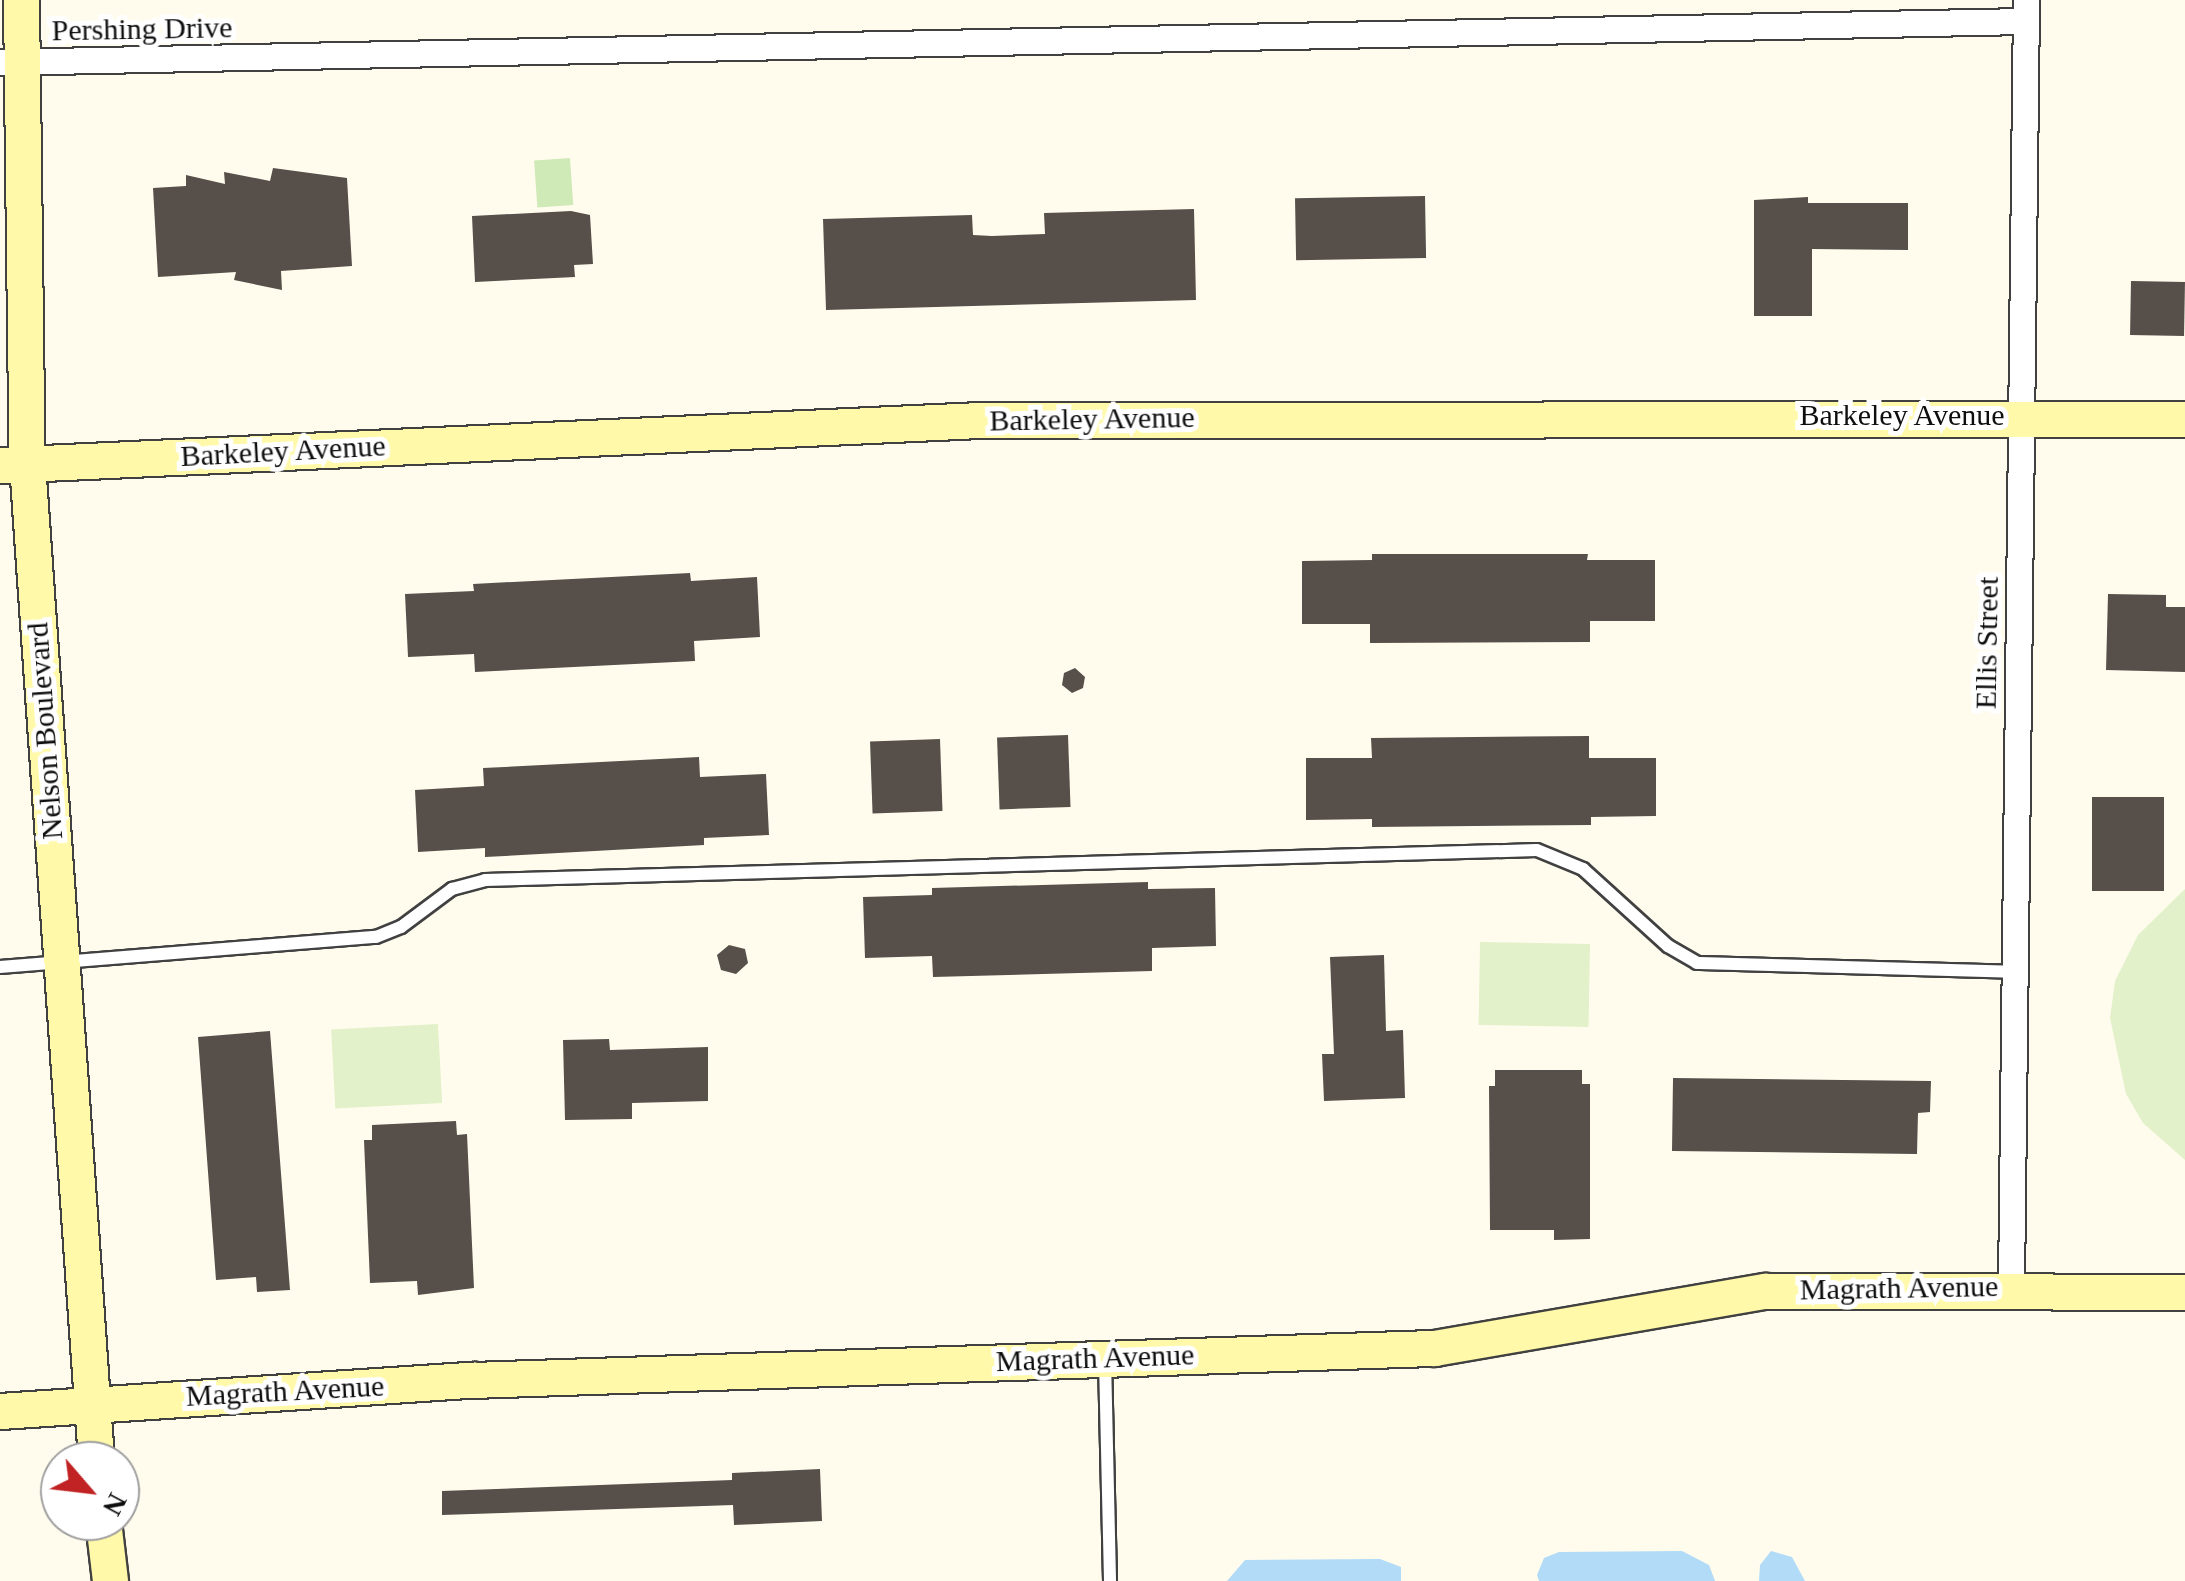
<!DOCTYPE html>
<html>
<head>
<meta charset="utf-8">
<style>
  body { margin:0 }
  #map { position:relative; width:2185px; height:1581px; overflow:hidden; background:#fffcee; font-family:Georgia,serif }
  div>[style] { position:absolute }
  .green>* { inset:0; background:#d0eab7; transform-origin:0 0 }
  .pitch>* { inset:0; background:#e2f1c9; transform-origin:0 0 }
  .water>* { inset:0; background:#b2dbf7 }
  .building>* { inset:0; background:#574f4a; transform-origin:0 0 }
  .roads { filter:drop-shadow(2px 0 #414141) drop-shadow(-2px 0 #414141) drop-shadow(0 2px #414141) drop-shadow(0 -2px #414141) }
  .lane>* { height:12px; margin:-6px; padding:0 6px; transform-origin:6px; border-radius:6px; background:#fff }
  .street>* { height:25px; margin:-12.5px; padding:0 12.5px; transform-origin:12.5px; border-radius:12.5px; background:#fff }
  .secondary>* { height:35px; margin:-17.5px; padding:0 17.5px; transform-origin:17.5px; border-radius:17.5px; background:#fff9a9 }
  span { translate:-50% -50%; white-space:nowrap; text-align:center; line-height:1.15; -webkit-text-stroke:10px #fff; paint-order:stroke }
  .street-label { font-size:30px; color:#0e0e0e }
  .north { position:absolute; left:40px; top:1441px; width:100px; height:100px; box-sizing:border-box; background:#fff; border:2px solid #9f9f9f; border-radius:50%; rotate:118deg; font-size:28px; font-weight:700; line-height:40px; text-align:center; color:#0e0e0e }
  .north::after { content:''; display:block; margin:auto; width:35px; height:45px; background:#c12223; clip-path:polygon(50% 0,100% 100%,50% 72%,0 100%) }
</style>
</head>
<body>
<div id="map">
  <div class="green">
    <div style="left:570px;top:158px;width:47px;height:36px;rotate:86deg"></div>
  </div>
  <div class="pitch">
    <div style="clip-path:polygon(2185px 889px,2185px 1160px,2143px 1123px,2126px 1094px,2110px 1018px,2115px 981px,2138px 935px)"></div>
    <div style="left:1480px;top:942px;width:110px;height:83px;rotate:1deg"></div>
    <div style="left:438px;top:1024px;width:79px;height:107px;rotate:87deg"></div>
  </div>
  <div class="water">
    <div style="clip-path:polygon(1682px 1551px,1709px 1565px,1715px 1581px,1539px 1581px,1537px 1575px,1544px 1558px,1559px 1552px)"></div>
    <div style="clip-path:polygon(1771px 1551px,1792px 1557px,1805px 1581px,1759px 1581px,1760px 1565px)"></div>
    <div style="clip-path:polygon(1380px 1559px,1401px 1567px,1401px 1581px,1227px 1581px,1245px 1560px)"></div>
  </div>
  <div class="building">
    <div style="clip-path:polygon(273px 168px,347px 178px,352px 266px,281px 271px,282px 290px,234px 280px,236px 272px,158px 277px,153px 188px,186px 186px,186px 175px,225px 184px,224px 172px,270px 181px)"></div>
    <div style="left:1425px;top:196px;width:62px;height:130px;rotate:89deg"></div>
    <div style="clip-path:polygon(1808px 197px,1808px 203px,1908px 203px,1908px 250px,1812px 249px,1812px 316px,1754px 316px,1754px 200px)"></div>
    <div style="clip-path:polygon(1194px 209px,1196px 300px,826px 310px,823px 219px,972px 215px,973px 235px,992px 236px,1045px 234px,1044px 213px)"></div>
    <div style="clip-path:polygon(571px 211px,590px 215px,593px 264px,574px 265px,575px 277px,475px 282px,472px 216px)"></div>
    <div style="left:2131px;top:281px;width:54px;height:54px;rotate:1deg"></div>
    <div style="clip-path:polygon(1372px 554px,1588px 554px,1587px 560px,1655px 560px,1655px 621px,1590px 621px,1590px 642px,1370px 643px,1370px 624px,1302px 624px,1302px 561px,1372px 560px)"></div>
    <div style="clip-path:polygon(690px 573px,691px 581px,757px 577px,760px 637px,694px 641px,695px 661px,475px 672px,474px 654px,408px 657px,405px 594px,474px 591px,473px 584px)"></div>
    <div style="clip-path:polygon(2108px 594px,2166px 595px,2166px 607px,2185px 607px,2185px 672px,2106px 670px)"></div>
    <div style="clip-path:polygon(1075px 668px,1085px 677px,1083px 688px,1072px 693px,1062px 685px,1064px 673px)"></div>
    <div style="left:1068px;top:735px;width:72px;height:71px;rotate:88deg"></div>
    <div style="clip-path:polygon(1589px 736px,1589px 758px,1656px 758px,1656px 816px,1591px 817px,1591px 825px,1372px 827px,1372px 819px,1306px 820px,1306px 758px,1372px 758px,1371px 738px)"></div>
    <div style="left:940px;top:739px;width:72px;height:70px;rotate:88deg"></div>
    <div style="clip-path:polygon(699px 757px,700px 777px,766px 774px,769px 835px,704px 838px,704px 845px,485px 857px,485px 848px,418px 852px,415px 790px,484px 786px,483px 768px)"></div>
    <div style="left:2092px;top:797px;width:72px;height:94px"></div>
    <div style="clip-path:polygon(1148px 882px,1148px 889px,1215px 888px,1216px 946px,1152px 948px,1152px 971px,933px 977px,932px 956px,865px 958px,863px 897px,932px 895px,932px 888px)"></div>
    <div style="clip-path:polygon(729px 945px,745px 949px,748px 963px,736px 974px,721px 970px,717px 955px)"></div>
    <div style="clip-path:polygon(1384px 955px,1386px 1031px,1403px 1030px,1405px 1098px,1324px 1101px,1322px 1054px,1334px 1054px,1330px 957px)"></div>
    <div style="clip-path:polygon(270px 1031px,290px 1290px,257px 1292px,256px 1277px,216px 1280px,198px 1037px)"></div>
    <div style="clip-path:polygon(609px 1039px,610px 1050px,708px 1047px,708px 1101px,632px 1103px,632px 1119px,565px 1120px,563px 1040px)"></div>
    <div style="clip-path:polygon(1495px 1070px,1582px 1070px,1582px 1084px,1590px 1084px,1590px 1239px,1554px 1240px,1554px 1230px,1490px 1230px,1489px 1086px,1495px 1086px)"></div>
    <div style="clip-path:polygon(1673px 1078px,1931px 1081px,1930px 1112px,1918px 1113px,1917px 1154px,1672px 1151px)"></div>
    <div style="clip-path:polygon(456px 1121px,457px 1135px,467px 1134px,474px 1288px,418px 1295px,417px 1281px,370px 1283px,364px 1140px,372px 1140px,372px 1125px)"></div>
    <div style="clip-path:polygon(820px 1469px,822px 1521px,734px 1525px,733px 1505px,442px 1515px,442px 1491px,732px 1480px,732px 1473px)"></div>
  </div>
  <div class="roads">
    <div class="lane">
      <div style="left:0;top:967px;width:377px;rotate:-4.6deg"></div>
      <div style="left:376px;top:937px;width:27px;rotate:-22deg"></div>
      <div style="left:401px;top:927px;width:64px;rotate:-36.7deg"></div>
      <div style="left:452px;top:889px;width:34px;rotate:-15deg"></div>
      <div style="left:485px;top:880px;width:1052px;rotate:-1.63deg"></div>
      <div style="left:1537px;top:850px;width:50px;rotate:22.4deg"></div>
      <div style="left:1583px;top:869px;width:115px;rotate:42.2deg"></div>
      <div style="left:1668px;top:946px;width:34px;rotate:30deg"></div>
      <div style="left:1697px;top:963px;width:318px;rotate:1.6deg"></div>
      <div style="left:1105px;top:1360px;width:221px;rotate:88.7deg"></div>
    </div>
    <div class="street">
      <div style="left:0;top:62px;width:2025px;rotate:-1.16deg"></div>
      <div style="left:2011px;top:1286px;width:1286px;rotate:-89.33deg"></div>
    </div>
    <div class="secondary">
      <div style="left:21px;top:0;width:463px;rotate:89.3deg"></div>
      <div style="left:27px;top:463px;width:1000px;rotate:86.04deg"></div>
      <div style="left:0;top:465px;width:981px;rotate:-2.63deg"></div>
      <div style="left:980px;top:420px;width:1205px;rotate:-0.05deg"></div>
      <div style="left:0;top:1411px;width:473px;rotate:-3.8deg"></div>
      <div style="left:472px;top:1380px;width:963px;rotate:-1.91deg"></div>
      <div style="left:1434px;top:1348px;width:336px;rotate:-9.8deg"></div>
      <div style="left:1765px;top:1291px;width:420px;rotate:0.1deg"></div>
      <div style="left:103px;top:1521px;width:60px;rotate:83.3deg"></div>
    </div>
  </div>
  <div class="street-label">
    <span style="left:142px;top:29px;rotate:-1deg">Pershing Drive</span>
    <span style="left:1902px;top:415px">Barkeley Avenue</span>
    <span style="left:1092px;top:419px;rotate:-1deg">Barkeley Avenue</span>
    <span style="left:283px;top:451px;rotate:-3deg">Barkeley Avenue</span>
    <span style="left:1987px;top:643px;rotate:-89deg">Ellis Street</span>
    <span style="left:45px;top:731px;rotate:-94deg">Nelson Boulevard</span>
    <span style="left:1899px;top:1288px;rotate:-1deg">Magrath Avenue</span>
    <span style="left:1095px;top:1358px;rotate:-2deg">Magrath Avenue</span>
    <span style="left:285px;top:1391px;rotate:-3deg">Magrath Avenue</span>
  </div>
  <div class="north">N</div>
</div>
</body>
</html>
